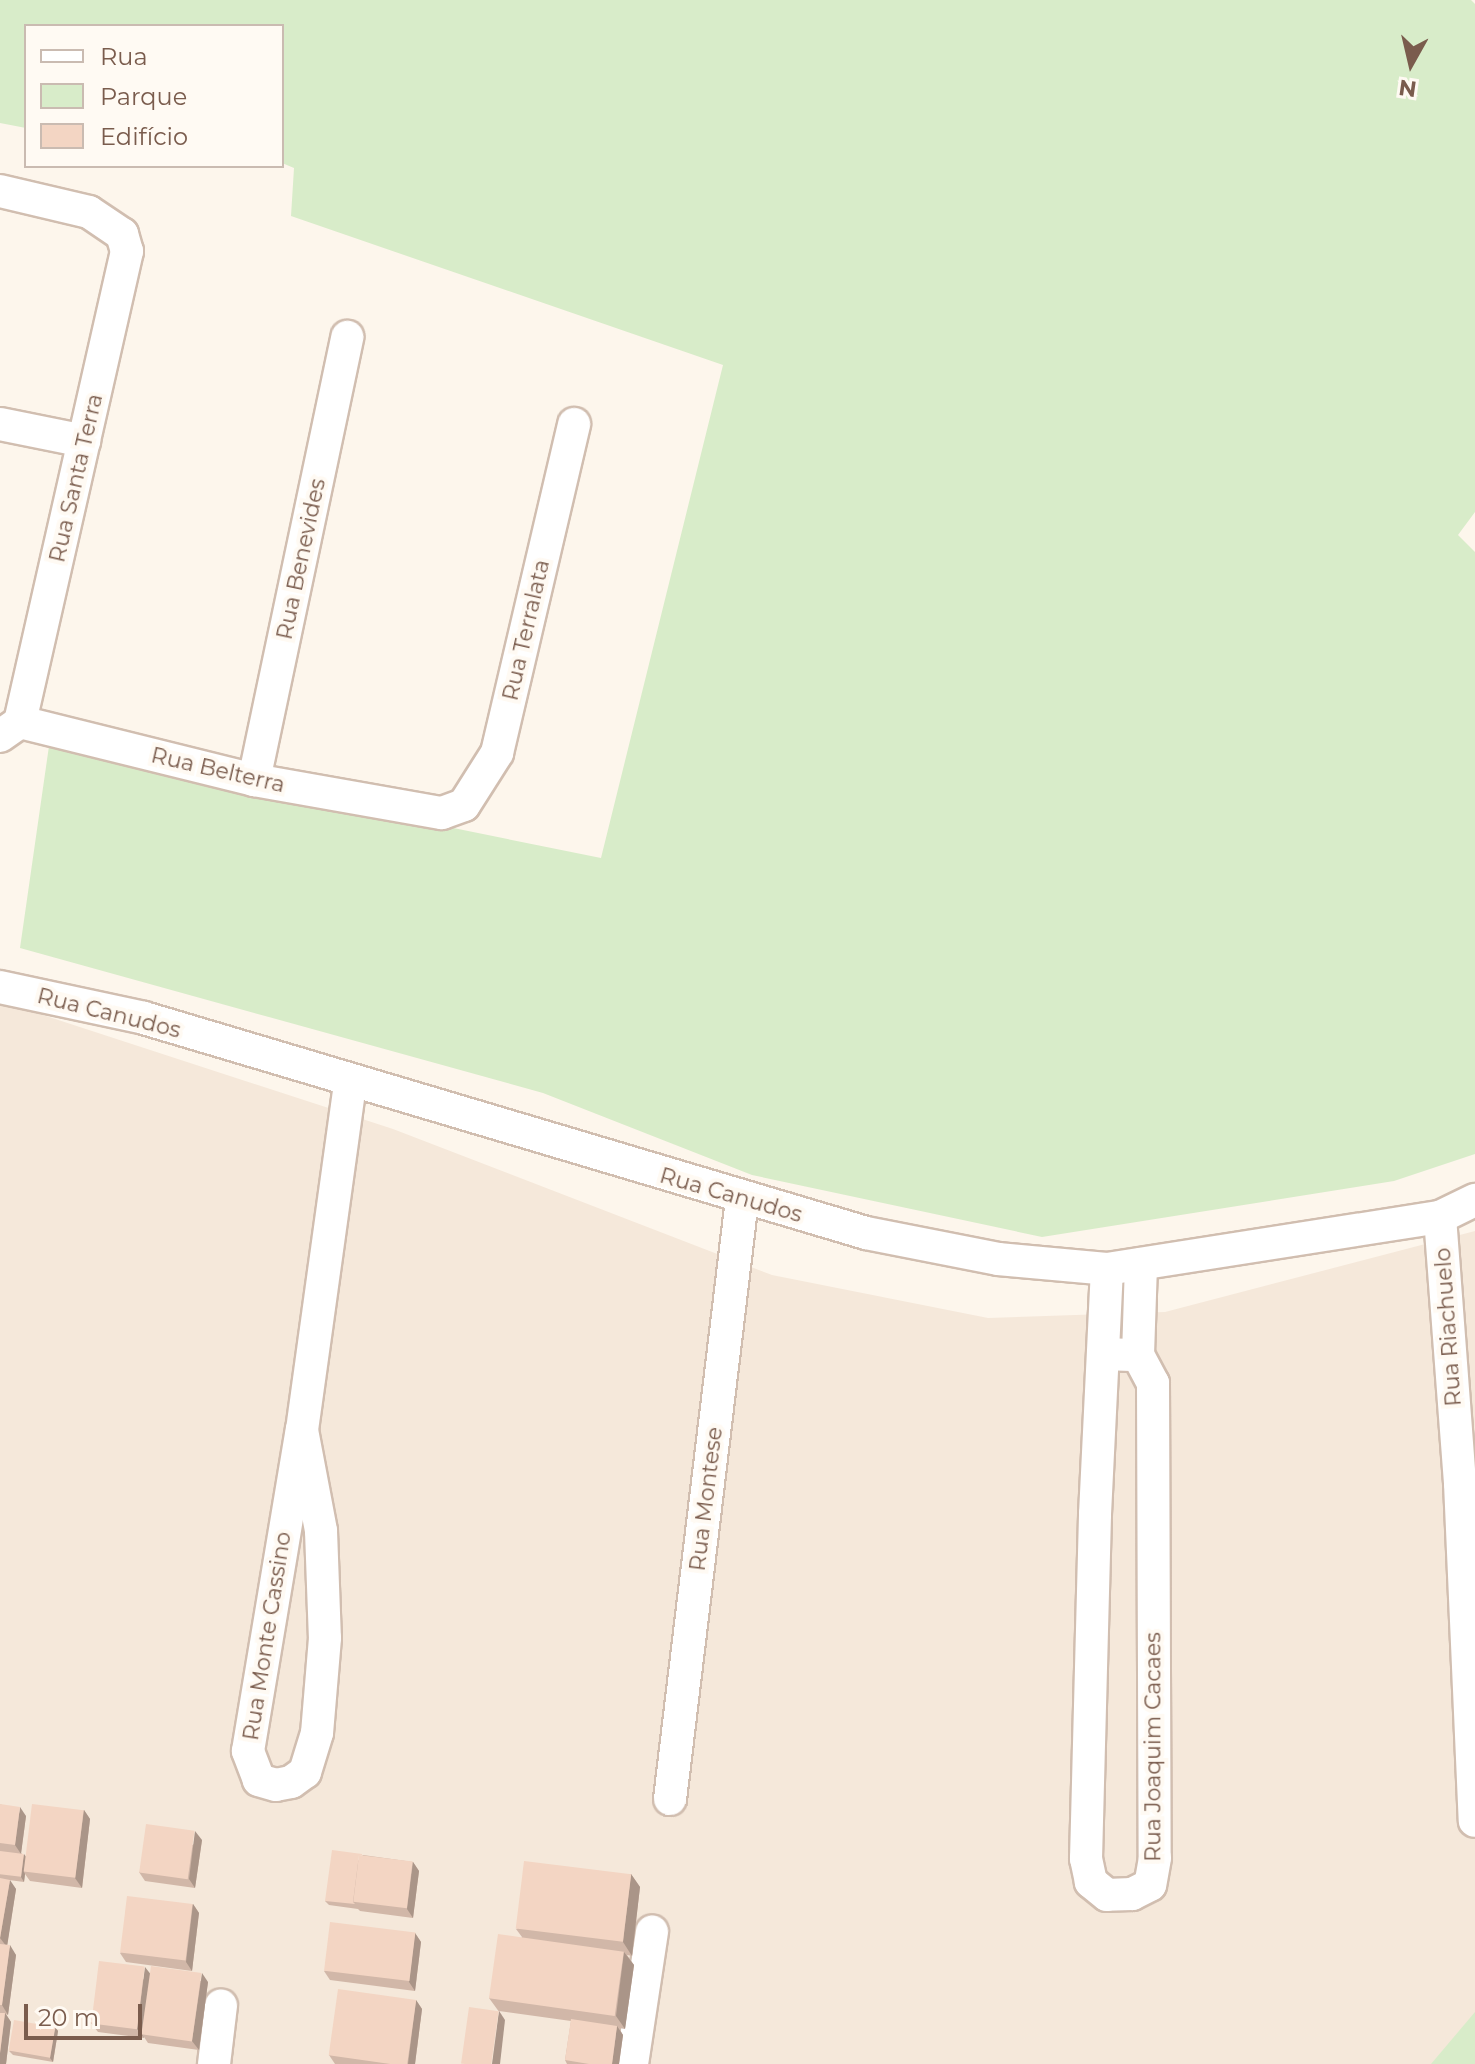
<!DOCTYPE html>
<html>
<head>
<meta charset="utf-8">
<style>
  body { margin:0 }
  #map { position:relative; width:1475px; height:2064px; overflow:hidden; background:#fdf6ec; font-family:Montserrat,sans-serif }
  div>[style] { position:absolute }
  .residential>* { inset:0; background:#f5e8da }
  .green>* { inset:0; background:#d8ecc9 }
  .roads { filter:drop-shadow(2px 0 #d1beb0) drop-shadow(-2px 0 #d1beb0) drop-shadow(0 2px #d1beb0) drop-shadow(0 -2px #d1beb0) }
  .street>* { height:32px; margin:-16px; padding:0 16px; transform-origin:16px; border-radius:16px; background:#fff }
  .wall>* { inset:0; background:#d1b7a8 }
  .shaded-wall>* { inset:0; background:#aa9588 }
  .building>* { inset:0; background:#f3d5c3; transform-origin:0 0 }
  span { translate:-50% -50%; white-space:nowrap; text-align:center; line-height:1.15; -webkit-text-stroke:8px #fffaf3; paint-order:stroke }
  .street-label { font-size:22px; color:#7a5c4d }
  .legend { position:absolute; left:24px; top:24px; width:260px; height:144px; box-sizing:border-box; background:#fffaf3; border:2px solid #cabbb1; margin:0; padding:10px 14px; list-style:none; font-size:24px; color:#7a5c4d }
  .legend li { display:flex; align-items:center; gap:16px; height:40px }
  .legend b { width:40px; border:2px solid #cabbb1 }
  .north { position:absolute; left:1371px; top:24px; width:80px; height:80px; -webkit-text-stroke:6px #fffaf3; paint-order:stroke; rotate:188deg; font-size:22px; font-weight:700; line-height:32px; text-align:center; color:#7a5c4d }
  .north::after { content:''; display:block; margin:auto; width:28px; height:36px; background:#7a5c4d; clip-path:polygon(50% 0,100% 100%,50% 72%,0 100%) }
  .scale { position:absolute; left:24px; top:2004px; width:118px; height:36px; box-sizing:border-box; border:4px solid #7a5c4d; border-top:0; padding-left:10px; font-size:24px; line-height:28px; white-space:nowrap; color:#7a5c4d; -webkit-text-stroke:6px #fffaf3; paint-order:stroke }
</style>
</head>
<body>
<div id="map">
  <div class="residential">
    <div style="clip-path:polygon(0 1001px,393px 1129px,772px 1275px,988px 1318px,1165px 1312px,1475px 1231px,1475px 2064px,0 2064px)"></div>
  </div>
  <div class="green">
    <div style="clip-path:polygon(0 0,1471px 0,1475px 4px,1475px 512px,1458px 535px,1475px 552px,1475px 1154px,1394px 1181px,1042px 1237px,752px 1175px,543px 1093px,20px 948px,49px 746px,601px 858px,723px 365px,291px 216px,294px 168px,282px 163px,282px 26px,26px 26px,26px 128px,0 123px)"></div>
    <div style="clip-path:polygon(1475px 2012px,1475px 2064px,1431px 2064px)"></div>
  </div>
  <div class="roads">
    <div class="street">
      <div style="left:0;top:191px;width:91px;rotate:13.3deg"></div>
      <div style="left:89px;top:212px;width:40px;rotate:34deg"></div>
      <div style="left:122px;top:234px;width:18px;rotate:74deg"></div>
      <div style="left:127px;top:251px;width:483px;rotate:102.8deg"></div>
      <div style="left:0;top:424px;width:86px;rotate:11.4deg"></div>
      <div style="left:0;top:736px;width:24px;rotate:-35deg"></div>
      <div style="left:20px;top:722px;width:241px;rotate:13.9deg"></div>
      <div style="left:254px;top:780px;width:191px;rotate:10deg"></div>
      <div style="left:442px;top:813px;width:23px;rotate:-20deg"></div>
      <div style="left:464px;top:805px;width:62px;rotate:-57.6deg"></div>
      <div style="left:497px;top:753px;width:338px;rotate:-76.8deg"></div>
      <div style="left:254px;top:780px;width:453px;rotate:-78.1deg"></div>
      <div style="left:0;top:987px;width:147px;rotate:12.1deg"></div>
      <div style="left:144px;top:1018px;width:753px;rotate:16.58deg"></div>
      <div style="left:866px;top:1233px;width:135px;rotate:11.1deg"></div>
      <div style="left:998px;top:1259px;width:109px;rotate:5.2deg"></div>
      <div style="left:1107px;top:1269px;width:337px;rotate:-8.9deg"></div>
      <div style="left:1440px;top:1217px;width:39px;rotate:-26deg"></div>
      <div style="left:1440px;top:1217px;width:267px;rotate:85.7deg"></div>
      <div style="left:1460px;top:1483px;width:338px;rotate:87.5deg"></div>
      <div style="left:1104px;top:1354px;width:34px;rotate:2deg"></div>
      <div style="left:1138px;top:1355px;width:32px;rotate:62deg"></div>
      <div style="left:1153px;top:1383px;width:475px;rotate:89.8deg"></div>
      <div style="left:1155px;top:1858px;width:27px;rotate:100deg"></div>
      <div style="left:1150px;top:1885px;width:20px;rotate:153deg"></div>
      <div style="left:1132px;top:1894px;width:25px;rotate:178deg"></div>
      <div style="left:1107px;top:1895px;width:21px;rotate:-141deg"></div>
      <div style="left:1091px;top:1882px;width:24px;rotate:-102deg"></div>
      <div style="left:1086px;top:1859px;width:345px;rotate:-88.5deg"></div>
      <div style="left:1095px;top:1514px;width:245px;rotate:-87.2deg"></div>
      <div style="left:1138px;top:1355px;width:91px;rotate:-88.1deg"></div>
      <div style="left:302px;top:1430px;width:103px;rotate:79.3deg"></div>
      <div style="left:321px;top:1531px;width:107px;rotate:87.9deg"></div>
      <div style="left:325px;top:1638px;width:95px;rotate:94.8deg"></div>
      <div style="left:317px;top:1733px;width:41px;rotate:107.1deg"></div>
      <div style="left:305px;top:1772px;width:17px;rotate:144deg"></div>
      <div style="left:291px;top:1782px;width:15px;rotate:169deg"></div>
      <div style="left:276px;top:1785px;width:18px;rotate:-164deg"></div>
      <div style="left:259px;top:1780px;width:31px;rotate:-111deg"></div>
      <div style="left:248px;top:1751px;width:326px;rotate:-80.5deg"></div>
      <div style="left:302px;top:1430px;width:350px;rotate:-82.1deg"></div>
      <div style="left:670px;top:1799px;width:603px;rotate:-83.15deg"></div>
      <div style="left:214px;top:2064px;width:59px;rotate:-83.2deg"></div>
      <div style="left:632px;top:2064px;width:134px;rotate:-81.4deg"></div>
    </div>
  </div>
  <div class="wall">
    <div style="clip-path:polygon(0 1804px,26px 1816px,21px 1853px,26px 1857px,84px 1810px,90px 1819px,82px 1888px,30px 1881px,25px 1874px,24px 1882px,9px 1880px,16px 1889px,7px 1945px,16px 1955px,8px 2015px,6px 2014px,11px 2022px,6px 2064px,0 2064px)"></div>
    <div style="clip-path:polygon(202px 1840px,195px 1888px,145px 1881px,139px 1872px)"></div>
    <div style="clip-path:polygon(363px 1855px,413px 1862px,419px 1871px,413px 1918px,360px 1911px,358px 1909px,329px 1905px,325px 1901px)"></div>
    <div style="clip-path:polygon(631px 1874px,640px 1887px,632px 1956px,627px 1955px,634px 1965px,625px 2029px,619px 2028px,623px 2035px,619px 2064px,567px 2064px,565px 2060px,571px 2021px,499px 2011px,505px 2020px,489px 1998px,522px 1937px,516px 1929px)"></div>
    <div style="clip-path:polygon(193px 1904px,199px 1913px,192px 1971px,126px 1962px,120px 1953px)"></div>
    <div style="clip-path:polygon(415px 1933px,421px 1942px,415px 1991px,330px 1980px,324px 1971px)"></div>
    <div style="clip-path:polygon(150px 1974px,208px 1982px,199px 2050px,148px 2043px,144px 2037px,144px 2038px,98px 2032px,91px 2023px)"></div>
    <div style="clip-path:polygon(416px 2000px,422px 2009px,415px 2064px,335px 2064px,329px 2055px)"></div>
    <div style="clip-path:polygon(55px 2027px,58px 2031px,53px 2062px,13px 2055px,9px 2051px)"></div>
  </div>
  <div class="shaded-wall">
    <div style="clip-path:polygon(20px 1807px,26px 1816px,21px 1854px,15px 1845px)"></div>
    <div style="clip-path:polygon(84px 1810px,90px 1819px,82px 1888px,75px 1878px)"></div>
    <div style="clip-path:polygon(195px 1831px,202px 1840px,195px 1888px,189px 1879px)"></div>
    <div style="clip-path:polygon(24px 1854px,27px 1858px,24px 1872px,25px 1874px,24px 1882px,21px 1877px)"></div>
    <div style="clip-path:polygon(413px 1862px,419px 1871px,413px 1918px,407px 1909px)"></div>
    <div style="clip-path:polygon(631px 1874px,640px 1887px,632px 1956px,623px 1942px)"></div>
    <div style="clip-path:polygon(10px 1880px,16px 1889px,7px 1947px,0 1938px)"></div>
    <div style="clip-path:polygon(193px 1904px,199px 1913px,192px 1971px,186px 1962px)"></div>
    <div style="clip-path:polygon(415px 1933px,421px 1942px,415px 1991px,409px 1982px)"></div>
    <div style="clip-path:polygon(10px 1945px,16px 1955px,8px 2015px,2px 2005px)"></div>
    <div style="clip-path:polygon(624px 1952px,634px 1965px,625px 2029px,616px 2016px)"></div>
    <div style="clip-path:polygon(145px 1967px,152px 1976px,142px 2034px,144px 2038px,137px 2029px)"></div>
    <div style="clip-path:polygon(202px 1973px,208px 1982px,199px 2050px,192px 2041px)"></div>
    <div style="clip-path:polygon(416px 2000px,422px 2009px,415px 2064px,408px 2064px)"></div>
    <div style="clip-path:polygon(499px 2011px,505px 2020px,500px 2064px,492px 2064px)"></div>
    <div style="clip-path:polygon(5px 2013px,11px 2022px,6px 2064px,0 2064px,0 2053px)"></div>
    <div style="clip-path:polygon(617px 2026px,623px 2035px,619px 2064px,612px 2064px)"></div>
    <div style="clip-path:polygon(55px 2027px,58px 2031px,53px 2062px,50px 2058px)"></div>
  </div>
  <div class="building">
    <div style="clip-path:polygon(0 1804px,20px 1807px,15px 1845px,0 1843px)"></div>
    <div style="left:32px;top:1804px;width:52px;height:68px;rotate:7deg"></div>
    <div style="left:146px;top:1824px;width:49px;height:49px;rotate:8deg"></div>
    <div style="clip-path:polygon(332px 1850px,362px 1854px,362px 1855px,359px 1855px,353px 1902px,355px 1904px,325px 1901px)"></div>
    <div style="left:0;top:1851px;width:24px;height:23px;rotate:7deg"></div>
    <div style="left:359px;top:1855px;width:54px;height:47px;rotate:7deg"></div>
    <div style="left:524px;top:1861px;width:108px;height:68px;rotate:7deg"></div>
    <div style="clip-path:polygon(0 1878px,10px 1880px,0 1938px)"></div>
    <div style="left:127px;top:1896px;width:66px;height:57px;rotate:7deg"></div>
    <div style="left:330px;top:1922px;width:86px;height:49px;rotate:7deg"></div>
    <div style="left:498px;top:1934px;width:127px;height:65px;rotate:8deg"></div>
    <div style="clip-path:polygon(0 1944px,10px 1945px,2px 2005px,0 2005px)"></div>
    <div style="left:99px;top:1961px;width:46px;height:63px;rotate:7deg"></div>
    <div style="left:151px;top:1966px;width:51px;height:69px;rotate:8deg"></div>
    <div style="left:338px;top:1989px;width:79px;height:67px;rotate:8deg"></div>
    <div style="left:469px;top:2007px;width:30px;height:57px;rotate:8deg"></div>
    <div style="clip-path:polygon(0 2013px,5px 2013px,0 2053px)"></div>
    <div style="clip-path:polygon(571px 2019px,617px 2026px,612px 2064px,589px 2064px,565px 2060px)"></div>
    <div style="left:14px;top:2020px;width:42px;height:31px;rotate:10deg"></div>
  </div>
  <div class="street-label">
    <span style="left:76px;top:478px;rotate:-77deg">Rua Santa Terra</span>
    <span style="left:301px;top:559px;rotate:-78deg">Rua Benevides</span>
    <span style="left:526px;top:630px;rotate:-77deg">Rua Terralata</span>
    <span style="left:218px;top:770px;rotate:13deg">Rua Belterra</span>
    <span style="left:109px;top:1013px;rotate:14deg">Rua Canudos</span>
    <span style="left:731px;top:1195px;rotate:16deg">Rua Canudos</span>
    <span style="left:1448px;top:1327px;rotate:-94deg">Rua Riachuelo</span>
    <span style="left:706px;top:1499px;rotate:-83deg">Rua Montese</span>
    <span style="left:267px;top:1636px;rotate:-81deg">Rua Monte Cassino</span>
    <span style="left:1153px;top:1747px;rotate:-90deg">Rua Joaquim Cacaes</span>
  </div>
  <ul class="legend">
  <li><b style="height:10px;background:#fff"></b>Rua</li>
  <li><b style="height:22px;background:#d8ecc9"></b>Parque</li>
  <li><b style="height:22px;background:#f3d5c3"></b>Edifício</li>
  </ul>
  <div class="north">N</div>
  <div class="scale">20 m</div>
</div>
</body>
</html>
